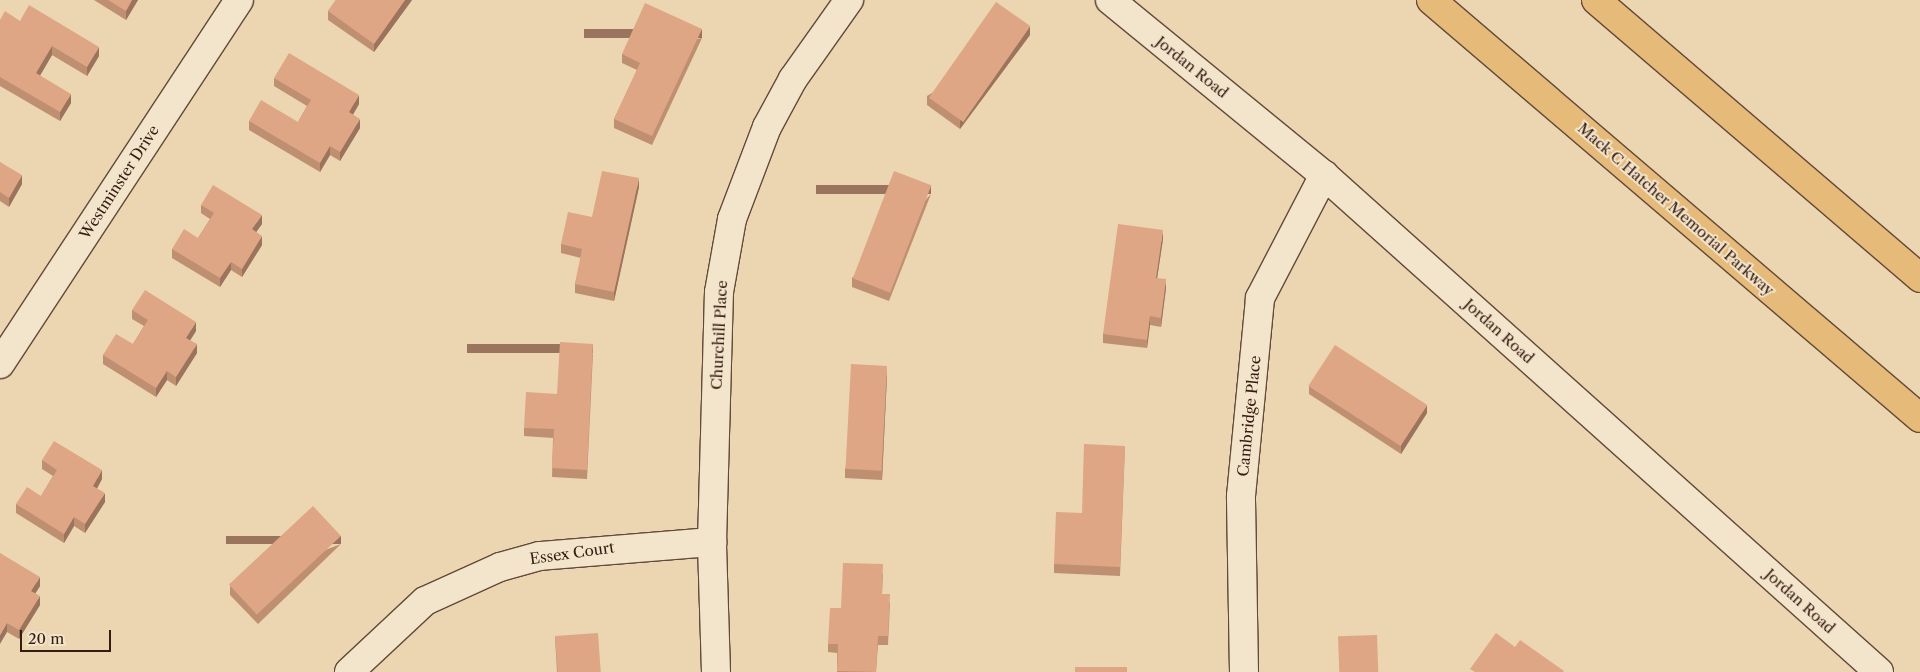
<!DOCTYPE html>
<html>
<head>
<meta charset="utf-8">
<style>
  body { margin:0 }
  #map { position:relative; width:1920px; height:672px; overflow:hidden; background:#ecd5b1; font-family:"Libre Caslon Text",serif }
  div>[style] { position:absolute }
  .roads { filter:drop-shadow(1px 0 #634a39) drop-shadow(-1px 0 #634a39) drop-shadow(0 1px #634a39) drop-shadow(0 -1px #634a39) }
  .minor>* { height:28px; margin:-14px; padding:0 14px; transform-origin:14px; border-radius:14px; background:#f3e4cc }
  .highway>* { height:28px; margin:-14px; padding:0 14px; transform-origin:14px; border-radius:14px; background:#e6ba78 }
  .wall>* { inset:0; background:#bf8f72 }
  .shaded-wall>* { inset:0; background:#9b745d; transform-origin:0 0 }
  .building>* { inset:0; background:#dea685; transform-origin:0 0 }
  span { translate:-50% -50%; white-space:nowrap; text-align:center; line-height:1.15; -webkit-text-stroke:4px #f3e4cc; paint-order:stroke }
  .street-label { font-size:15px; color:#351c11 }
  .scale { position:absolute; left:20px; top:630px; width:91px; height:22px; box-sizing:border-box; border:2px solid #351c11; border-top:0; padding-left:6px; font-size:15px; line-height:18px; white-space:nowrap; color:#351c11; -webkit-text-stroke:4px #f3e4cc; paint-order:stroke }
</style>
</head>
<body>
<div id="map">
  <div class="roads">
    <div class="minor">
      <div style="left:1110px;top:0;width:276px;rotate:39.3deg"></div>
      <div style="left:1324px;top:175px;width:745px;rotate:41.84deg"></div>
      <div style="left:0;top:364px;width:435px;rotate:-56.7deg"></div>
      <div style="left:349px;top:672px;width:104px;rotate:-43.1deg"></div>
      <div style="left:425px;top:601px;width:82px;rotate:-24.4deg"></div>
      <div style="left:500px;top:567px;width:41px;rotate:-15.4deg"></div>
      <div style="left:540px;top:556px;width:173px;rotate:-4.7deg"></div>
      <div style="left:716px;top:672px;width:130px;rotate:-91.8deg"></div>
      <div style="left:712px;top:542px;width:250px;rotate:-88.4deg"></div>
      <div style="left:719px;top:292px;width:74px;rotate:-79.9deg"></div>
      <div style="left:732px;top:219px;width:98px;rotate:-69.2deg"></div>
      <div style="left:767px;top:127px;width:55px;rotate:-61.6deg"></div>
      <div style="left:793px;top:79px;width:97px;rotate:-54.7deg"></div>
      <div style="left:1244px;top:672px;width:176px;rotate:-91deg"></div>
      <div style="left:1241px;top:496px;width:199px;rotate:-84.5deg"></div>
      <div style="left:1260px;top:298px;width:139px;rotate:-62.5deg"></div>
    </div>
    <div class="highway">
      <div style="left:1431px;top:0;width:643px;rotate:40.52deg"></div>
      <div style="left:1596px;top:0;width:427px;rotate:40.6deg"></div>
    </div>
  </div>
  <div class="wall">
    <div style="clip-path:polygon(94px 0,138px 0,126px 20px)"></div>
    <div style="clip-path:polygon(336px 0,412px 0,374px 52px,328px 20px,328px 11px)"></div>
    <div style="clip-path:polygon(0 20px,20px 21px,99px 56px,87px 76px,52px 55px,40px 76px,71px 103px,60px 121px,0 86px)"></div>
    <div style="clip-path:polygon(1030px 35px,960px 129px,927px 105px,927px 96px)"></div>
    <div style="clip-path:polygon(702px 38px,652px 145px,614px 128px,614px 119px,637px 70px,622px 63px,622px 54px)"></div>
    <div style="clip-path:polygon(274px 78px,359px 104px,353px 115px,360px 128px,340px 161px,330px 155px,320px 172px,249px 130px,249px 121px,298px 122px,307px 106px,274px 86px)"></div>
    <div style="clip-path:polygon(0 162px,22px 184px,9px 207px,0 201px)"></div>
    <div style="clip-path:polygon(639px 187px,614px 301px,575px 293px,575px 284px,581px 258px,561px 253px,561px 244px,592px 217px)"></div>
    <div style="clip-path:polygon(931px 194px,889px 301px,852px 287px,852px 278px)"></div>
    <div style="clip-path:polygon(201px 205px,262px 224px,256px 232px,262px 245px,242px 277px,231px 270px,220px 287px,172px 258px,172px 249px,198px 238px,210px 219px,201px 213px)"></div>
    <div style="clip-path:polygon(1163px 239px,1157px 278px,1166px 288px,1161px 327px,1150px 325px,1147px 348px,1103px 343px,1103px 334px)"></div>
    <div style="clip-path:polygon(132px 310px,196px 331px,190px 340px,197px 353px,176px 386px,167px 380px,156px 397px,103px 364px,103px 355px,133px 344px,144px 326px,132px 319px)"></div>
    <div style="clip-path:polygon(593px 353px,587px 479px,552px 477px,553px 438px,524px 436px,524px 428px,557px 394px)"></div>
    <div style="clip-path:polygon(887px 375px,882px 480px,845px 478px,845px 469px)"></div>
    <div style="clip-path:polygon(1309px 386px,1427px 413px,1401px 454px,1309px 394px)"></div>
    <div style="clip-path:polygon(1125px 446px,1120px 576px,1054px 573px,1054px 564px,1082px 513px)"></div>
    <div style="clip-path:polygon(42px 460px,102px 479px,97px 489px,105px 502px,85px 533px,74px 526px,64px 543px,16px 513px,16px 504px,41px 496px,53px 476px,42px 469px)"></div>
    <div style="clip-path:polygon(341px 544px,258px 624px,230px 595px,230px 586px)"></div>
    <div style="clip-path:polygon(0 553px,40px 586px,35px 594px,40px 605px,19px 639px,7px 632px)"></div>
    <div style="clip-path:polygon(883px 573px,882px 594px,890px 603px,888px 645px,878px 645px,876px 672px,837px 672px,837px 653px,828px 652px,828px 644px,841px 608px)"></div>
    <div style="clip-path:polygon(555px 637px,601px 672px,557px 672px)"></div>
  </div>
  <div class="shaded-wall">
    <div style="clip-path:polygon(132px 0,138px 0,126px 20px,126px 11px)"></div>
    <div style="clip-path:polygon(405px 0,412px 0,374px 52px,374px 44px)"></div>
    <div style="clip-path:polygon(1030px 26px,1030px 35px,960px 129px,960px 121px)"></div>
    <div style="left:702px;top:29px;width:9px;height:118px;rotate:90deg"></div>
    <div style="clip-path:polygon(52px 46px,52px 55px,36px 82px,36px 73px)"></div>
    <div style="clip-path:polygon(99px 47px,99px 56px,87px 76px,87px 67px)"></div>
    <div style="clip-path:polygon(71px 94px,71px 103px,60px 121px,60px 112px)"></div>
    <div style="clip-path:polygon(359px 95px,359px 104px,349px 121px,349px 112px)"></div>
    <div style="clip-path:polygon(360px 119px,360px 128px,340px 161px,340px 152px)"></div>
    <div style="clip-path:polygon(330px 146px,330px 155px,320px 172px,320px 163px)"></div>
    <div style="clip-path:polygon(22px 175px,22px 184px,9px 207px,9px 198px)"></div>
    <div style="clip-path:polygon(639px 178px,639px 187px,614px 301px,614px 292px)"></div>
    <div style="left:931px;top:185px;width:9px;height:115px;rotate:90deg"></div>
    <div style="clip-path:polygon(262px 215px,262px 224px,252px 238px,252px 229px)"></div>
    <div style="clip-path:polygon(1163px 230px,1163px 239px,1156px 286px,1156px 278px)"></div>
    <div style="clip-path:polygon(262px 236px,262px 245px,242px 277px,242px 269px)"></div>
    <div style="clip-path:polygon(231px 262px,231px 270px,220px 287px,220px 278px)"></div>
    <div style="clip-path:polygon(1166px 279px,1166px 288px,1161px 327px,1161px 318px)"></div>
    <div style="clip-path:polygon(1150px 316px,1150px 325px,1147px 348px,1147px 340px)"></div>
    <div style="clip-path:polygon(196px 322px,196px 331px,186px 347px,186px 338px)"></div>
    <div style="clip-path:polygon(197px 344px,197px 353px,176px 386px,176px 377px)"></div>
    <div style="left:593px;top:344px;width:9px;height:126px;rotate:90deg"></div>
    <div style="clip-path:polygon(887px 366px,887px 375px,882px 480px,882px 471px)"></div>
    <div style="clip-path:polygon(167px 371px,167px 380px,156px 397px,156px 388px)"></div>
    <div style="clip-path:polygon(1427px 405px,1427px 413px,1401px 454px,1401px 445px)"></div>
    <div style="clip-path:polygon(102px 470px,102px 479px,93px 495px,93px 486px)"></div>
    <div style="clip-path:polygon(105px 493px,105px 502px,85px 533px,85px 524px)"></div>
    <div style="clip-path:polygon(74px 517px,74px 526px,64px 543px,64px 534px)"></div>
    <div style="left:341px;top:536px;width:8px;height:115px;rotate:90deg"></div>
    <div style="clip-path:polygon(40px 577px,40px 586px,31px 600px,31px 591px)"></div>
    <div style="clip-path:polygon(40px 596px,40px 605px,19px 639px,19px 630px)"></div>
    <div style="clip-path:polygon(7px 623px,7px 632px,0 644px,0 635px)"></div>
  </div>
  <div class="building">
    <div style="clip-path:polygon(108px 0,132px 0,126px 11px)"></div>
    <div style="clip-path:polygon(336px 0,405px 0,374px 44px,328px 11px)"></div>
    <div style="left:996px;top:2px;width:42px;height:117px;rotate:35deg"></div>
    <div style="clip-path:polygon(645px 3px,702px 29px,652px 136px,614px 119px,640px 63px,622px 54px)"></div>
    <div style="clip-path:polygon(29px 5px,99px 47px,87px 67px,52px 46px,36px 73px,71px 94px,60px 112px,0 77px,0 20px,5px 11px,20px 21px)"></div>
    <div style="clip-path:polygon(289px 53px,359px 95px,349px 112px,360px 119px,340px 152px,330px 146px,320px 163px,249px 121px,261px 100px,298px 122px,311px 100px,274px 78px)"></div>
    <div style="clip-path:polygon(0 162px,22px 175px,9px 198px,0 192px)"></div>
    <div style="clip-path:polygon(602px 171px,639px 178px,614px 292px,575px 284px,582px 249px,561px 244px,568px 212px,592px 217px)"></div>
    <div style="left:894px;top:171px;width:40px;height:115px;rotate:21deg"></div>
    <div style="clip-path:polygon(213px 185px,262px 215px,252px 229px,262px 236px,242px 269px,231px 262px,220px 278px,172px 249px,184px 229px,198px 238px,214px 213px,201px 205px)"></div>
    <div style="clip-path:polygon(1118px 224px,1163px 230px,1156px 278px,1166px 279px,1161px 318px,1150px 316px,1147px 340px,1103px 334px)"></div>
    <div style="clip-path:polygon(145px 290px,196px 322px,186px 338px,197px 344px,176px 377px,167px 371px,156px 388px,103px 355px,116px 334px,133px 344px,148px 320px,132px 310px)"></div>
    <div style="clip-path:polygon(560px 342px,593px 344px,587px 470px,552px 468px,554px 429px,524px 428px,526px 392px,557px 394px)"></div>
    <div style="left:1335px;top:345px;width:110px;height:49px;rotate:33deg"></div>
    <div style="left:851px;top:364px;width:36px;height:105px;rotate:3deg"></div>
    <div style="clip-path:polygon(54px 441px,102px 470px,93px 486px,105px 493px,85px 524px,74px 517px,64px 534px,16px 504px,27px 487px,41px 496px,57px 470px,42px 460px)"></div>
    <div style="clip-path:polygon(1084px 444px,1125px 446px,1120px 567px,1054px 564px,1056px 512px,1082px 513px)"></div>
    <div style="left:313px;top:506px;width:41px;height:115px;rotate:47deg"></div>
    <div style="clip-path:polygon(0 553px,40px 577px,31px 591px,40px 596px,19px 630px,7px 623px,0 635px)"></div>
    <div style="clip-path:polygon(843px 563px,883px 564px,882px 594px,890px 594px,888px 636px,878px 636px,876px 672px,837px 671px,838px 644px,828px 644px,830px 608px,841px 608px)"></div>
    <div style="left:598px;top:633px;width:39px;height:43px;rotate:86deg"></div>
    <div style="clip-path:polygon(1496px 633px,1515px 647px,1520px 640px,1564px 671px,1563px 672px,1475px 672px,1470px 669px)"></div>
    <div style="left:1377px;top:635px;width:37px;height:39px;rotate:88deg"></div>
    <div style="left:1075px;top:667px;width:52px;height:5px"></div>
  </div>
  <div class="street-label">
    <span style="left:1192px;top:67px;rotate:39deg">Jordan Road</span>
    <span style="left:119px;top:182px;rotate:-57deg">Westminster Drive</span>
    <span style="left:1676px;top:209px;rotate:41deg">Mack C Hatcher Memorial Parkway</span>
    <span style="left:1499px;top:331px;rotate:42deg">Jordan Road</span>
    <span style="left:719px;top:335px;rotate:-87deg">Churchill Place</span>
    <span style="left:1249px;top:416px;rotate:-84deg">Cambridge Place</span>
    <span style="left:572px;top:553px;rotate:-8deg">Essex Court</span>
    <span style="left:1800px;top:601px;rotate:42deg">Jordan Road</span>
  </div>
  <div class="scale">20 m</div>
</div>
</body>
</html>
